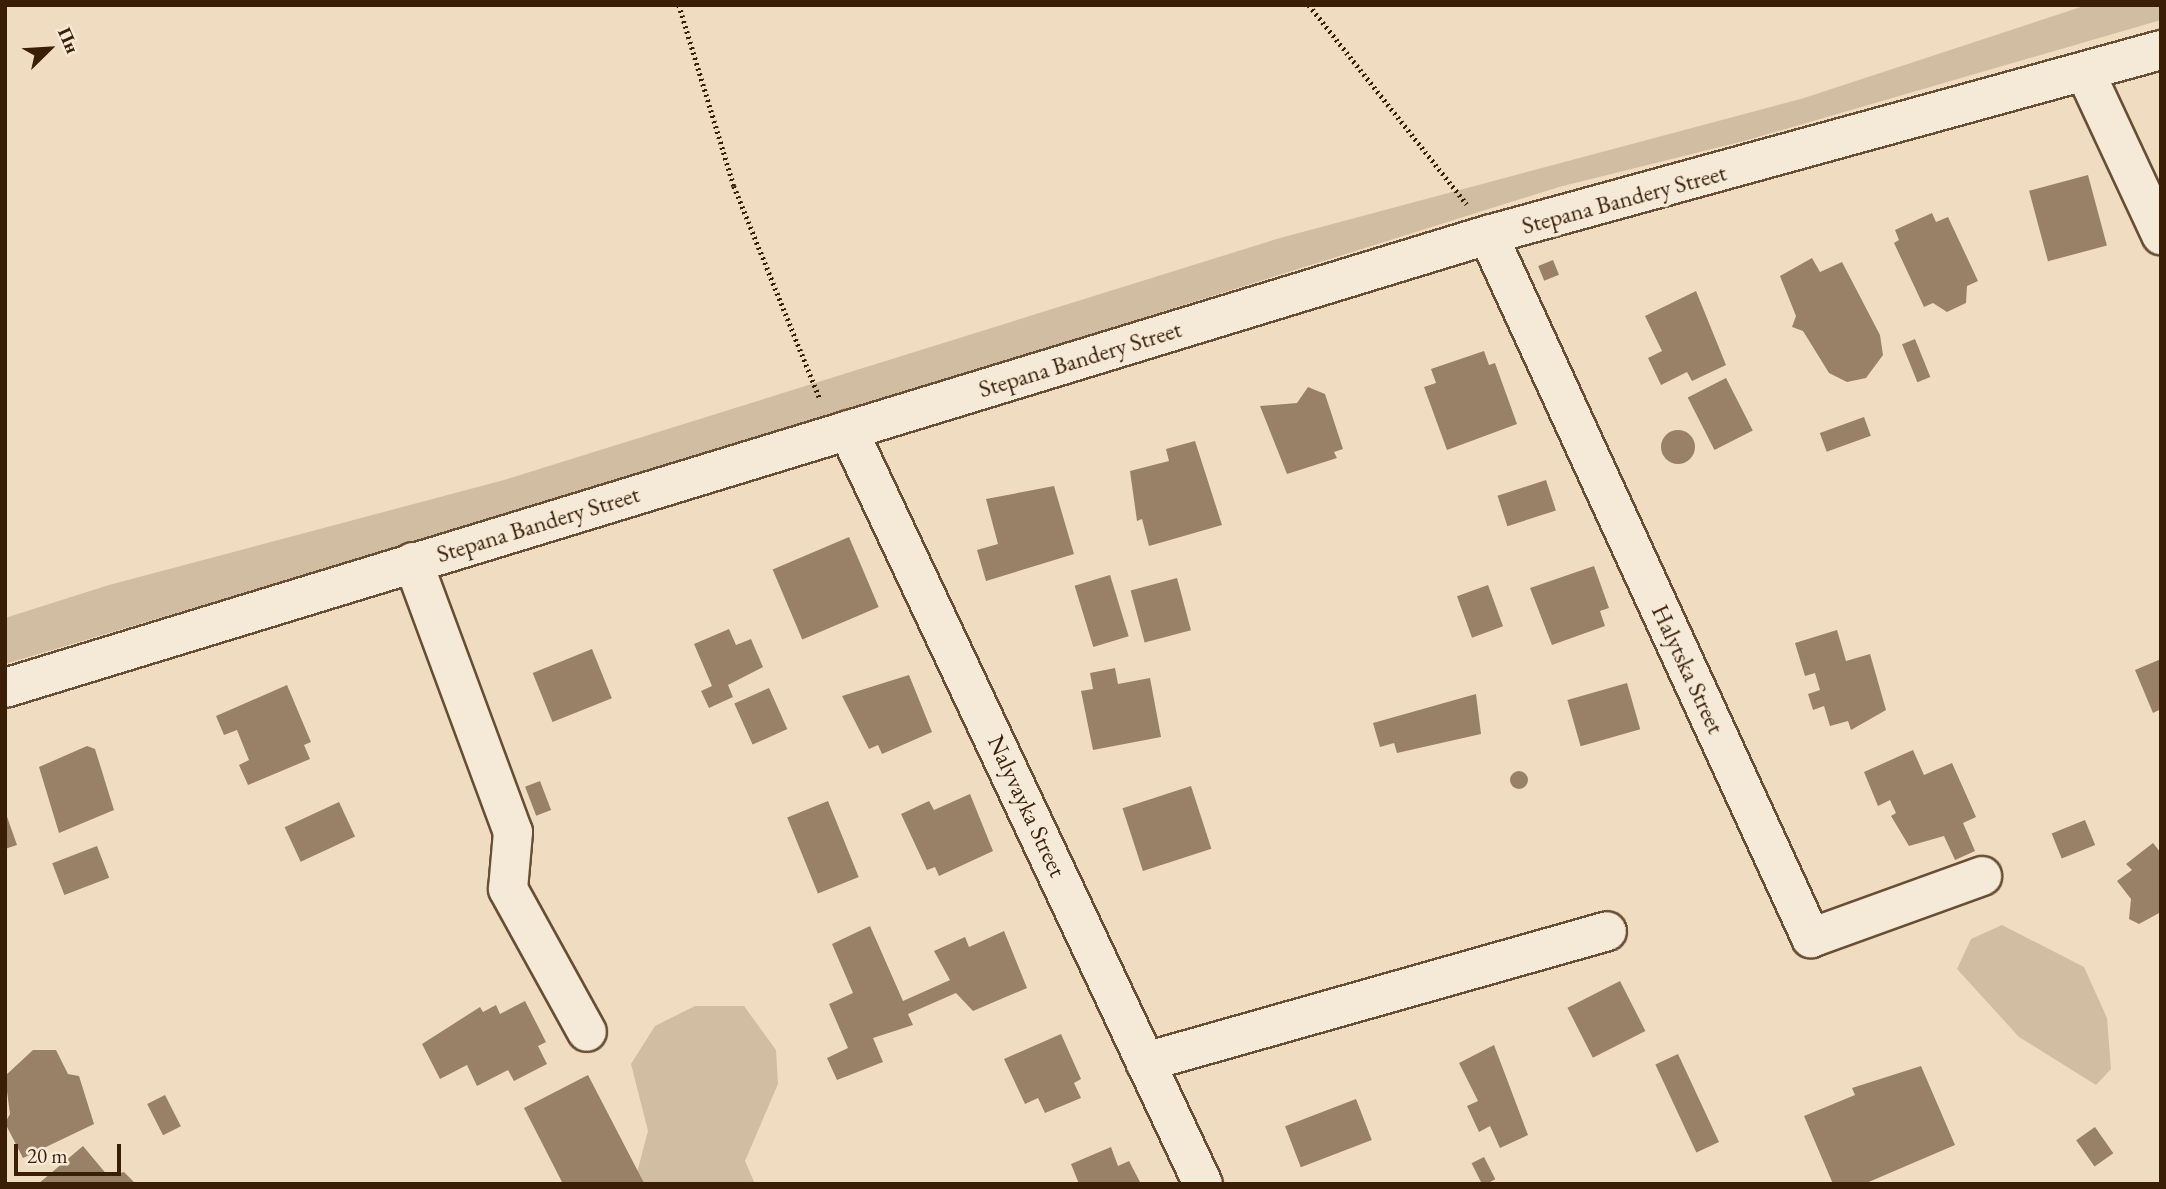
<!DOCTYPE html>
<html>
<head>
<meta charset="utf-8">
<style>
  body { margin:0 }
  #map { position:relative; width:2166px; height:1189px; overflow:hidden; background:#f0ddc1; font-family:"EB Garamond",serif }
  div>[style] { position:absolute }
  .green>* { inset:0; background:#d1bda1 }
  .building>* { inset:0; background:#998167; transform-origin:0 0 }
  .round { border-radius:50% }
  .path>* { height:4.5px; margin-top:-2.25px; transform-origin:0; background:repeating-linear-gradient(90deg,#3a1e05 0 2px,transparent 0 5.5px) }
  .roads { filter:drop-shadow(2px 0 #684e34) drop-shadow(-2px 0 #684e34) drop-shadow(0 2px #684e34) drop-shadow(0 -2px #684e34) }
  .minor>* { height:38px; margin:-19px; padding:0 19px; transform-origin:19px; border-radius:19px; background:#f5e9d7 }
  span { translate:-50% -50%; white-space:nowrap; text-align:center; line-height:1.15; -webkit-text-stroke:7px #f5e9d7; paint-order:stroke }
  .street-label { font-size:24px; color:#3a1e05 }
  .frame { position:absolute; inset:0; border:7px solid #3a1e05; pointer-events:none }
  .north { position:absolute; left:14px; top:14px; width:70px; height:70px; -webkit-text-stroke:5px #f5e9d7; paint-order:stroke; rotate:66deg; font-size:19px; font-weight:700; line-height:28px; text-align:center; color:#3a1e05 }
  .north::after { content:''; display:block; margin:auto; width:24px; height:32px; background:#3a1e05; clip-path:polygon(50% 0,100% 100%,50% 72%,0 100%) }
  .scale { position:absolute; left:14px; top:1144px; width:107px; height:32px; box-sizing:border-box; border:4px solid #3a1e05; border-top:0; padding-left:9px; font-size:21px; line-height:24px; white-space:nowrap; color:#3a1e05; -webkit-text-stroke:5px #f5e9d7; paint-order:stroke }
</style>
</head>
<body>
<div id="map">
  <div class="green">
    <div style="clip-path:polygon(2087px 5px,2161px 5px,2161px 20px,1744px 141px,1559px 187px,697px 458px,5px 664px,5px 618px,109px 585px,504px 480px,1280px 238px,1804px 98px)"></div>
    <div style="clip-path:polygon(2002px 925px,2084px 967px,2107px 1018px,2111px 1069px,2096px 1085px,2019px 1037px,1957px 969px,1971px 939px)"></div>
    <div style="clip-path:polygon(695px 1006px,744px 1006px,776px 1050px,778px 1084px,745px 1161px,755px 1184px,634px 1184px,648px 1131px,631px 1064px,655px 1026px)"></div>
  </div>
  <div class="building">
    <div style="left:2088px;top:175px;width:73px;height:61px;rotate:75deg"></div>
    <div style="clip-path:polygon(1932px 213px,1936px 222px,1948px 217px,1978px 281px,1967px 286px,1966px 303px,1947px 312px,1933px 303px,1924px 307px,1894px 243px,1899px 240px,1895px 230px)"></div>
    <div style="clip-path:polygon(1812px 258px,1820px 272px,1842px 262px,1880px 335px,1883px 355px,1866px 378px,1847px 382px,1829px 373px,1803px 331px,1792px 327px,1796px 316px,1780px 276px)"></div>
    <div style="left:1553px;top:260px;width:16px;height:16px;rotate:68deg"></div>
    <div style="clip-path:polygon(1696px 291px,1726px 365px,1692px 381px,1687px 372px,1661px 385px,1648px 358px,1662px 351px,1645px 316px)"></div>
    <div style="left:1915px;top:339px;width:41px;height:14px;rotate:68deg"></div>
    <div style="clip-path:polygon(1484px 351px,1489px 365px,1495px 363px,1517px 424px,1447px 450px,1424px 387px,1436px 383px,1431px 369px)"></div>
    <div style="left:1726px;top:378px;width:59px;height:43px;rotate:63deg"></div>
    <div style="clip-path:polygon(1308px 387px,1325px 394px,1343px 449px,1334px 452px,1337px 458px,1287px 474px,1260px 406px,1297px 403px)"></div>
    <div style="left:1864px;top:417px;width:20px;height:47px;rotate:70deg"></div>
    <div class="round" style="left:1661px;top:430px;width:34px;height:34px"></div>
    <div style="clip-path:polygon(1195px 441px,1222px 525px,1149px 546px,1142px 519px,1137px 521px,1130px 471px,1169px 461px,1166px 449px)"></div>
    <div style="left:1546px;top:480px;width:32px;height:51px;rotate:72deg"></div>
    <div style="clip-path:polygon(1054px 486px,1074px 554px,986px 581px,977px 550px,998px 544px,986px 499px)"></div>
    <div style="left:849px;top:537px;width:76px;height:83px;rotate:67deg"></div>
    <div style="clip-path:polygon(1594px 566px,1609px 608px,1600px 611px,1605px 626px,1552px 645px,1530px 588px)"></div>
    <div style="left:1110px;top:575px;width:64px;height:37px;rotate:73deg"></div>
    <div style="left:1177px;top:578px;width:54px;height:48px;rotate:75deg"></div>
    <div style="left:1488px;top:585px;width:44px;height:33px;rotate:70deg"></div>
    <div style="clip-path:polygon(729px 629px,736px 645px,751px 639px,763px 667px,728px 685px,733px 697px,709px 708px,701px 691px,712px 686px,694px 644px)"></div>
    <div style="clip-path:polygon(1837px 630px,1846px 661px,1870px 654px,1886px 710px,1851px 730px,1848px 721px,1830px 726px,1824px 706px,1813px 710px,1808px 694px,1820px 690px,1815px 673px,1805px 676px,1795px 643px)"></div>
    <div style="left:592px;top:649px;width:53px;height:64px;rotate:68deg"></div>
    <div style="clip-path:polygon(2161px 659px,2161px 709px,2153px 713px,2135px 670px)"></div>
    <div style="clip-path:polygon(1115px 668px,1118px 684px,1150px 678px,1161px 737px,1093px 750px,1081px 691px,1093px 689px,1090px 673px)"></div>
    <div style="clip-path:polygon(909px 675px,932px 732px,882px 754px,878px 745px,869px 749px,842px 696px)"></div>
    <div style="left:1627px;top:683px;width:48px;height:62px;rotate:74deg"></div>
    <div style="clip-path:polygon(287px 685px,311px 742px,304px 745px,310px 759px,248px 785px,239px 765px,249px 760px,237px 730px,224px 735px,216px 716px)"></div>
    <div style="left:769px;top:688px;width:45px;height:38px;rotate:66deg"></div>
    <div style="clip-path:polygon(1476px 694px,1481px 734px,1397px 753px,1394px 743px,1380px 747px,1373px 723px)"></div>
    <div style="clip-path:polygon(87px 746px,95px 749px,114px 810px,59px 833px,39px 767px)"></div>
    <div style="clip-path:polygon(1913px 750px,1924px 775px,1952px 763px,1976px 817px,1963px 823px,1975px 851px,1955px 860px,1944px 836px,1909px 846px,1891px 816px,1896px 813px,1890px 800px,1878px 806px,1864px 772px)"></div>
    <div class="round" style="left:1510px;top:771px;width:18px;height:18px"></div>
    <div style="left:540px;top:781px;width:31px;height:16px;rotate:69deg"></div>
    <div style="left:1191px;top:786px;width:66px;height:72px;rotate:72deg"></div>
    <div style="clip-path:polygon(970px 794px,993px 851px,939px 876px,935px 867px,927px 870px,901px 814px,929px 801px,934px 810px)"></div>
    <div style="left:828px;top:801px;width:82px;height:44px;rotate:68deg"></div>
    <div style="left:339px;top:802px;width:38px;height:60px;rotate:65deg"></div>
    <div style="clip-path:polygon(5px 811px,17px 845px,5px 849px)"></div>
    <div style="left:2085px;top:820px;width:27px;height:36px;rotate:68deg"></div>
    <div style="clip-path:polygon(2153px 843px,2161px 853px,2161px 912px,2139px 924px,2129px 919px,2131px 899px,2117px 881px,2132px 870px,2126px 864px)"></div>
    <div style="left:97px;top:846px;width:34px;height:48px;rotate:69deg"></div>
    <div style="clip-path:polygon(870px 926px,903px 1001px,950px 980px,934px 951px,965px 937px,969px 947px,1004px 931px,1027px 988px,973px 1011px,956px 993px,908px 1014px,913px 1025px,873px 1038px,883px 1062px,837px 1080px,827px 1058px,848px 1048px,829px 1004px,853px 993px,832px 944px)"></div>
    <div style="left:1620px;top:981px;width:56px;height:59px;rotate:63deg"></div>
    <div style="clip-path:polygon(525px 1001px,546px 1042px,538px 1046px,547px 1064px,514px 1081px,508px 1070px,477px 1086px,467px 1065px,440px 1079px,422px 1044px,480px 1007px,483px 1012px,496px 1005px,500px 1014px)"></div>
    <div style="clip-path:polygon(1061px 1034px,1081px 1079px,1074px 1083px,1081px 1098px,1045px 1113px,1038px 1098px,1025px 1104px,1004px 1059px)"></div>
    <div style="clip-path:polygon(1494px 1045px,1528px 1135px,1500px 1148px,1490px 1126px,1479px 1132px,1467px 1106px,1478px 1101px,1459px 1063px)"></div>
    <div style="clip-path:polygon(33px 1050px,56px 1050px,68px 1074px,79px 1076px,94px 1124px,23px 1158px,5px 1123px,10px 1114px,5px 1076px)"></div>
    <div style="left:1678px;top:1054px;width:97px;height:25px;rotate:65deg"></div>
    <div style="clip-path:polygon(1921px 1066px,1955px 1145px,1864px 1184px,1833px 1184px,1804px 1116px,1855px 1095px,1852px 1088px)"></div>
    <div style="clip-path:polygon(588px 1075px,644px 1183px,642px 1184px,563px 1184px,524px 1108px)"></div>
    <div style="left:165px;top:1095px;width:35px;height:20px;rotate:63deg"></div>
    <div style="left:1356px;top:1099px;width:44px;height:76px;rotate:69deg"></div>
    <div style="left:2095px;top:1127px;width:32px;height:23px;rotate:55deg"></div>
    <div style="clip-path:polygon(83px 1146px,108px 1176px,124px 1172px,136px 1184px,38px 1184px)"></div>
    <div style="clip-path:polygon(1111px 1147px,1118px 1166px,1129px 1161px,1140px 1182px,1079px 1184px,1071px 1164px)"></div>
    <div style="left:1484px;top:1157px;width:25px;height:14px;rotate:63deg"></div>
  </div>
  <div class="path">
    <div style="left:679px;top:5px;width:189px;rotate:73.1deg"></div>
    <div style="left:734px;top:186px;width:230px;rotate:68deg"></div>
    <div style="left:1309px;top:5px;width:254px;rotate:51.6deg"></div>
  </div>
  <div class="roads">
    <div class="minor">
      <div style="left:2086px;top:74px;width:178px;rotate:65deg"></div>
      <div style="left:1488px;top:235px;width:774px;rotate:65.32deg"></div>
      <div style="left:1811px;top:938px;width:182px;rotate:-19.9deg"></div>
      <div style="left:848px;top:430px;width:833px;rotate:64.79deg"></div>
      <div style="left:413px;top:562px;width:288px;rotate:69.7deg"></div>
      <div style="left:513px;top:832px;width:57px;rotate:95deg"></div>
      <div style="left:508px;top:889px;width:163px;rotate:61.1deg"></div>
      <div style="left:5px;top:688px;width:1551px;rotate:-16.99deg"></div>
      <div style="left:1488px;top:235px;width:698px;rotate:-15.37deg"></div>
      <div style="left:1145px;top:1062px;width:480px;rotate:-15.8deg"></div>
    </div>
  </div>
  <div class="street-label">
    <span style="left:1624px;top:199px;rotate:-15deg">Stepana Bandery Street</span>
    <span style="left:1080px;top:359px;rotate:-17deg">Stepana Bandery Street</span>
    <span style="left:538px;top:524px;rotate:-17deg">Stepana Bandery Street</span>
    <span style="left:1688px;top:669px;rotate:65deg">Halytska Street</span>
    <span style="left:1027px;top:806px;rotate:65deg">Nalyvayka Street</span>
  </div>
  <div class="frame"></div>
  <div class="north">Пн</div>
  <div class="scale">20 m</div>
</div>
</body>
</html>
